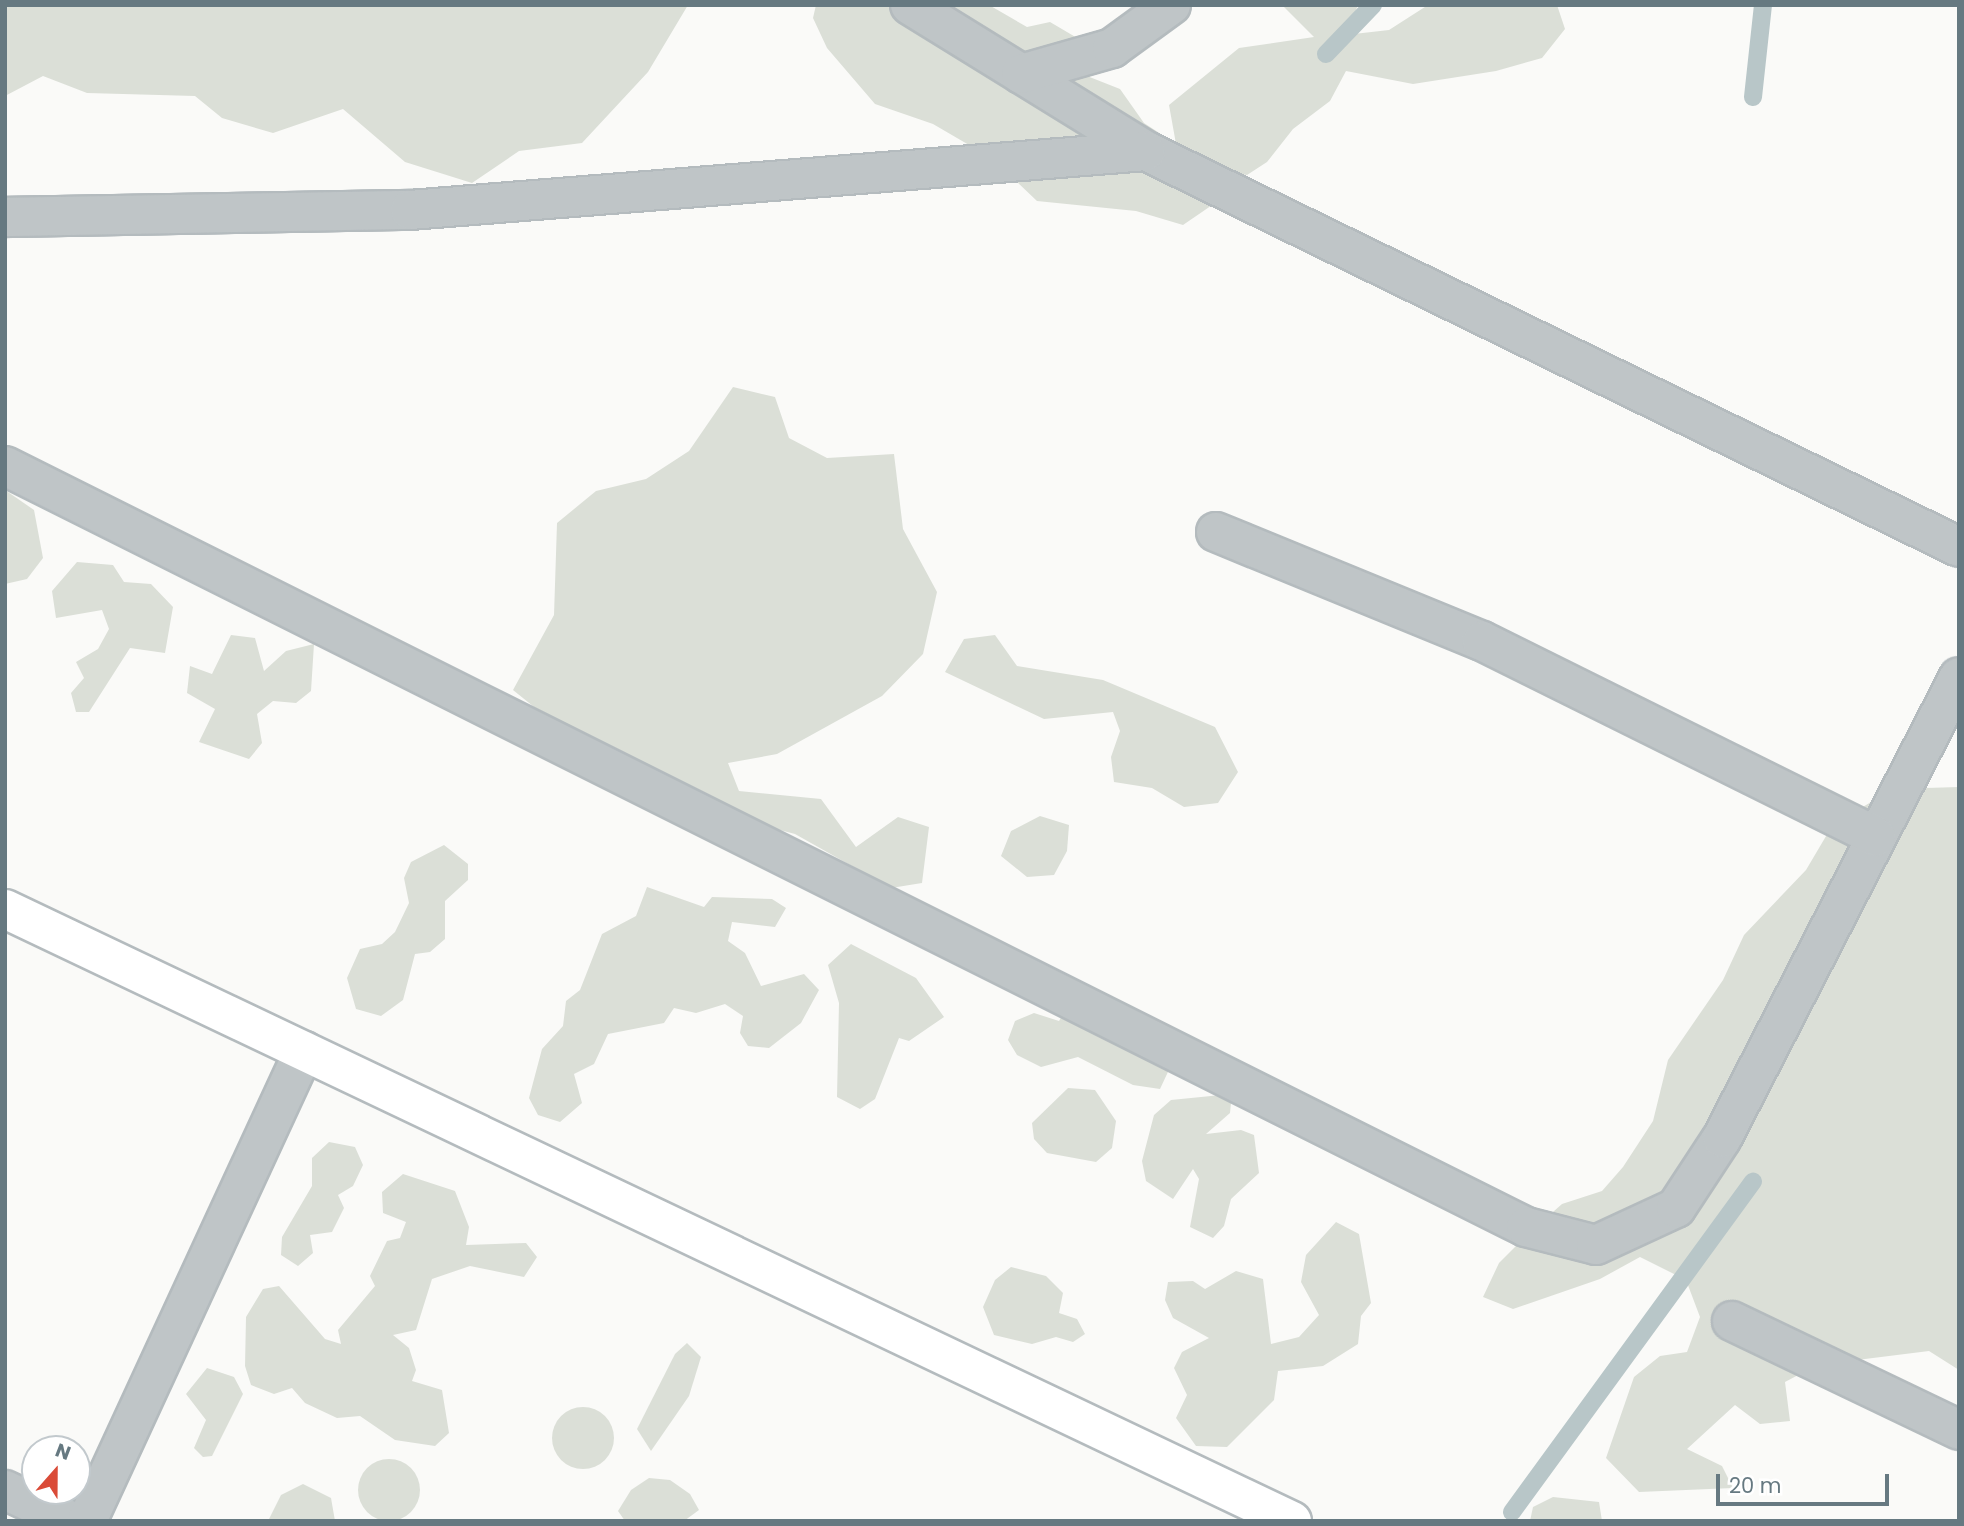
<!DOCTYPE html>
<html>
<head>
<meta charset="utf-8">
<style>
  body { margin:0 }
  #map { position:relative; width:1964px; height:1526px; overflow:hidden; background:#fafaf8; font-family:Poppins,sans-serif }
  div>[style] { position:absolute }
  .green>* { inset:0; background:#dbdfd7 }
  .round { border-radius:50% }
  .stream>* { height:18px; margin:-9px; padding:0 9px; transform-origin:9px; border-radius:9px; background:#b8c6c8 }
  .roads { filter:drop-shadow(2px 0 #b4bbbe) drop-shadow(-2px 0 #b4bbbe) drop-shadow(0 2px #b4bbbe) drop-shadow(0 -2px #b4bbbe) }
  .street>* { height:38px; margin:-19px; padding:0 19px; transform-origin:19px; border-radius:19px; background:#bfc5c7 }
  .secondary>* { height:38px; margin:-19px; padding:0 19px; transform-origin:19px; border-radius:19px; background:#fff }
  span { translate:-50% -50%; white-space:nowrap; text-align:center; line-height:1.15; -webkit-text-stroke:7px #fff; paint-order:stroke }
  .frame { position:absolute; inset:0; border:7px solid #667981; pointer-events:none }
  .north { position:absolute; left:21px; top:1435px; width:70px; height:70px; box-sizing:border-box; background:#fff; border:2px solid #c2c9cd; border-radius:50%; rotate:21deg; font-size:19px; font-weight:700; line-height:28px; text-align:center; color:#667981 }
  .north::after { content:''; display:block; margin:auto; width:24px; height:32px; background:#da4b38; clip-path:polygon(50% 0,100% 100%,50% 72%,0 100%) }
  .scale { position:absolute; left:1716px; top:1474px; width:173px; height:32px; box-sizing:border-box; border:4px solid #667981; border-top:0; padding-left:9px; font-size:21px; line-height:24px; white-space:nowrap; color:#667981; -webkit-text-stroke:5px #fff; paint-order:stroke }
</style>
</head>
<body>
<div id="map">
  <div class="green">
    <div style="clip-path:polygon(5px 5px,688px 5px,648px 72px,582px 143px,519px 151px,472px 183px,405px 162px,343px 109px,273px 133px,222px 118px,195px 96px,87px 93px,43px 76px,5px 96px)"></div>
    <div style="clip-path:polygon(816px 5px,989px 5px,1027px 27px,1050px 22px,1084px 42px,1087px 76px,1120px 89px,1144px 123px,1176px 144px,1169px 105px,1239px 48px,1314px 37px,1282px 5px,1358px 5px,1345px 35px,1389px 30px,1428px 5px,1557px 5px,1565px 29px,1542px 58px,1496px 71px,1413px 84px,1346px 71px,1330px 101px,1293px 129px,1267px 162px,1247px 175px,1209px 170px,1221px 199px,1183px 225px,1136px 211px,1037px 201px,993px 159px,933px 124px,875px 104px,827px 48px,813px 18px)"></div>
    <div style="clip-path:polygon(733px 387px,775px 397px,789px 438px,827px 458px,894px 454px,903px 529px,937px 592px,923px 654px,882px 696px,777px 754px,728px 763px,739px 791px,821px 799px,856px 847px,898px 817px,929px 827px,922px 883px,891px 888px,795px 834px,765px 826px,544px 715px,513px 690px,554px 615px,557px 523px,596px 491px,646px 479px,689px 451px)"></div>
    <div style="clip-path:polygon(5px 490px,34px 510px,43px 558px,27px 579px,5px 584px)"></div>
    <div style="clip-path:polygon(77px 562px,113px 565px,124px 582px,151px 584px,173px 607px,165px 653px,130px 648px,89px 712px,76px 712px,71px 693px,84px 678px,76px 662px,98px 649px,109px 629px,102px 610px,56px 618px,52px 591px)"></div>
    <div style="clip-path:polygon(231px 635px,255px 638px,264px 671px,286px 651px,314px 644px,311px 691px,296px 703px,273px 701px,257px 714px,262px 743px,249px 759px,199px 742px,215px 709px,187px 693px,190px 666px,212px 674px)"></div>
    <div style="clip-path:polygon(995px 635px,1017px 666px,1103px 680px,1215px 727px,1238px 772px,1218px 803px,1184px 807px,1152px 788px,1114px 782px,1111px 757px,1120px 731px,1113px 712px,1044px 719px,945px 672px,964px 639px)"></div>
    <div style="clip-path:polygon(1959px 787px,1959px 1370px,1929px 1351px,1817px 1365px,1785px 1382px,1790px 1421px,1760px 1424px,1735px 1405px,1687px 1449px,1722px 1466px,1733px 1488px,1639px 1492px,1606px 1458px,1634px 1377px,1660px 1356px,1687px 1352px,1700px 1317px,1686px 1280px,1640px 1257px,1600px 1279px,1513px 1309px,1483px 1297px,1499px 1263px,1528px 1234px,1562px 1204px,1602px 1191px,1623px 1167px,1653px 1121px,1668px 1060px,1723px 980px,1744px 935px,1806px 870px,1832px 826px,1892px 789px)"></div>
    <div style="clip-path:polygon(1040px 816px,1069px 825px,1067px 851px,1054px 875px,1027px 877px,1001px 856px,1011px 831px)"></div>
    <div style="clip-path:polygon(444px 845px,468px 864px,468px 880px,445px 901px,445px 939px,430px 952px,415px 954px,403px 1000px,381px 1016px,356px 1009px,347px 978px,360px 949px,382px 944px,395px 932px,409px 903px,404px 878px,411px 862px)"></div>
    <div style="clip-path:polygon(647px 887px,704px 907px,712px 897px,772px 899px,786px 908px,775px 927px,732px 922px,728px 941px,745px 953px,761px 986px,804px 974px,819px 990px,801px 1023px,769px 1048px,748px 1046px,740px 1033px,743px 1016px,725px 1004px,696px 1013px,674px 1008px,664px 1023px,608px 1034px,594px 1064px,574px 1074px,582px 1103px,560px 1122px,538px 1115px,529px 1098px,542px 1049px,563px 1026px,566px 1001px,580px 990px,602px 934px,636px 916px)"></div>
    <div style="clip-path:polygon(851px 944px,916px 978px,944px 1017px,909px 1041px,899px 1038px,875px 1099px,860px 1109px,837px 1097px,839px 1003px,828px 965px)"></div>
    <div style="clip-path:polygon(1065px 1011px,1174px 1059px,1160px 1089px,1133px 1085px,1078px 1057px,1041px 1067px,1017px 1055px,1008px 1040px,1015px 1021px,1034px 1013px,1059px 1021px)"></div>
    <div style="clip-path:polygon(1068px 1088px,1095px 1090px,1116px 1121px,1112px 1148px,1096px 1162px,1047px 1153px,1034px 1139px,1032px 1123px)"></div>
    <div style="clip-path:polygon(1221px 1095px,1231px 1103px,1230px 1113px,1206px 1134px,1241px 1130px,1254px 1135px,1259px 1173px,1231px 1199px,1224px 1226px,1213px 1238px,1190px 1227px,1199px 1179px,1193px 1169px,1173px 1199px,1146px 1181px,1142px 1161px,1154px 1115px,1171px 1100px)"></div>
    <div style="clip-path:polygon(329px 1142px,355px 1147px,363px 1165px,353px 1186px,338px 1195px,344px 1208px,332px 1232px,310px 1235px,313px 1253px,298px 1266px,281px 1255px,282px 1237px,312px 1186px,312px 1158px)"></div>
    <div style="clip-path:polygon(403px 1174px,455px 1191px,469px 1227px,466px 1245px,526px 1243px,537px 1257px,524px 1277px,470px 1266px,432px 1279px,416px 1330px,393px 1335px,409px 1348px,416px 1370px,412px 1381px,442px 1390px,449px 1433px,435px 1446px,395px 1440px,360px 1416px,337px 1418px,305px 1403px,292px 1388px,274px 1394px,251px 1385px,245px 1366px,246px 1317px,263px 1289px,279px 1286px,325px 1339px,341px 1344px,338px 1330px,375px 1286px,370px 1276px,387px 1241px,400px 1238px,406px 1222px,383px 1213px,382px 1192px)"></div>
    <div style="clip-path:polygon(1336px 1222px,1359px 1234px,1371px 1303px,1361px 1316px,1358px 1344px,1323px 1366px,1278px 1371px,1274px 1400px,1227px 1447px,1196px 1446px,1176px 1418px,1187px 1395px,1174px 1368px,1182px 1352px,1209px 1338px,1173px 1318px,1165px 1300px,1168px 1282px,1193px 1281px,1205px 1289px,1236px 1271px,1263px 1279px,1271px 1344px,1299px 1337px,1319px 1315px,1301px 1282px,1306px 1255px)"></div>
    <div style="clip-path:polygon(1011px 1267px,1046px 1276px,1063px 1293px,1059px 1313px,1077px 1319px,1085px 1334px,1073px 1342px,1056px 1337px,1032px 1344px,994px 1335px,983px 1307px,995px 1280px)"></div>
    <div style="clip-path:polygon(687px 1343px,701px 1357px,689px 1396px,651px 1451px,637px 1429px,675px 1354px)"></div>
    <div style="clip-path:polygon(207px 1368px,234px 1377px,243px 1394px,212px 1456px,203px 1457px,194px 1448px,206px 1420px,186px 1394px)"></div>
    <div class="round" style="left:552px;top:1407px;width:62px;height:62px"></div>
    <div class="round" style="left:358px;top:1459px;width:62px;height:62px"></div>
    <div style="clip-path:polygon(649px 1478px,670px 1480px,690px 1494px,699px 1510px,684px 1521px,625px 1521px,618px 1511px,631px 1490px)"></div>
    <div style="clip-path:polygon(303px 1484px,331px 1498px,335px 1521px,268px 1521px,281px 1495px)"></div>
    <div style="clip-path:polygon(1553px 1497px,1599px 1502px,1602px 1521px,1530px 1521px,1533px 1507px)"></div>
  </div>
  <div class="stream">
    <div style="left:1326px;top:54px;width:68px;rotate:-46.2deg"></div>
    <div style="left:1753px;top:97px;width:93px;rotate:-83.8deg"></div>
    <div style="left:1512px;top:1512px;width:409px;rotate:-53.9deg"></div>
  </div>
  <div class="roads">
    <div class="street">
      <div style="left:910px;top:5px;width:278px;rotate:31.7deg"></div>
      <div style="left:1146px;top:151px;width:904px;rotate:25.97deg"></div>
      <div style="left:1021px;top:74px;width:95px;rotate:-15.9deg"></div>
      <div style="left:1112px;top:48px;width:73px;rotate:-36.1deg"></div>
      <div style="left:5px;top:217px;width:405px;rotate:-1deg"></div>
      <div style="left:410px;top:210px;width:738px;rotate:-4.58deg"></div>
      <div style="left:5px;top:466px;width:1701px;rotate:26.58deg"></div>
      <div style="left:1526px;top:1227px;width:72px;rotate:14.4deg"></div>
      <div style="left:1596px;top:1245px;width:88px;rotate:-24.8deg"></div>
      <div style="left:1676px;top:1208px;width:84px;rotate:-56.7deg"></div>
      <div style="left:1722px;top:1138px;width:518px;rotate:-62.79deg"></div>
      <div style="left:1216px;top:532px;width:287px;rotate:22.3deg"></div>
      <div style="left:1482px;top:641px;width:440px;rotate:26.4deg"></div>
      <div style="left:1732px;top:1321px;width:252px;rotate:25.6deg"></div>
      <div style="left:5px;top:1490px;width:73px;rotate:25.2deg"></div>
      <div style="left:87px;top:1521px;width:518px;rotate:-65.22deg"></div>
    </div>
    <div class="secondary">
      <div style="left:5px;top:909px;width:1425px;rotate:25.43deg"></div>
    </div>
  </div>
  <div class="frame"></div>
  <div class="north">N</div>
  <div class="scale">20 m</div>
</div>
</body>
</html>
